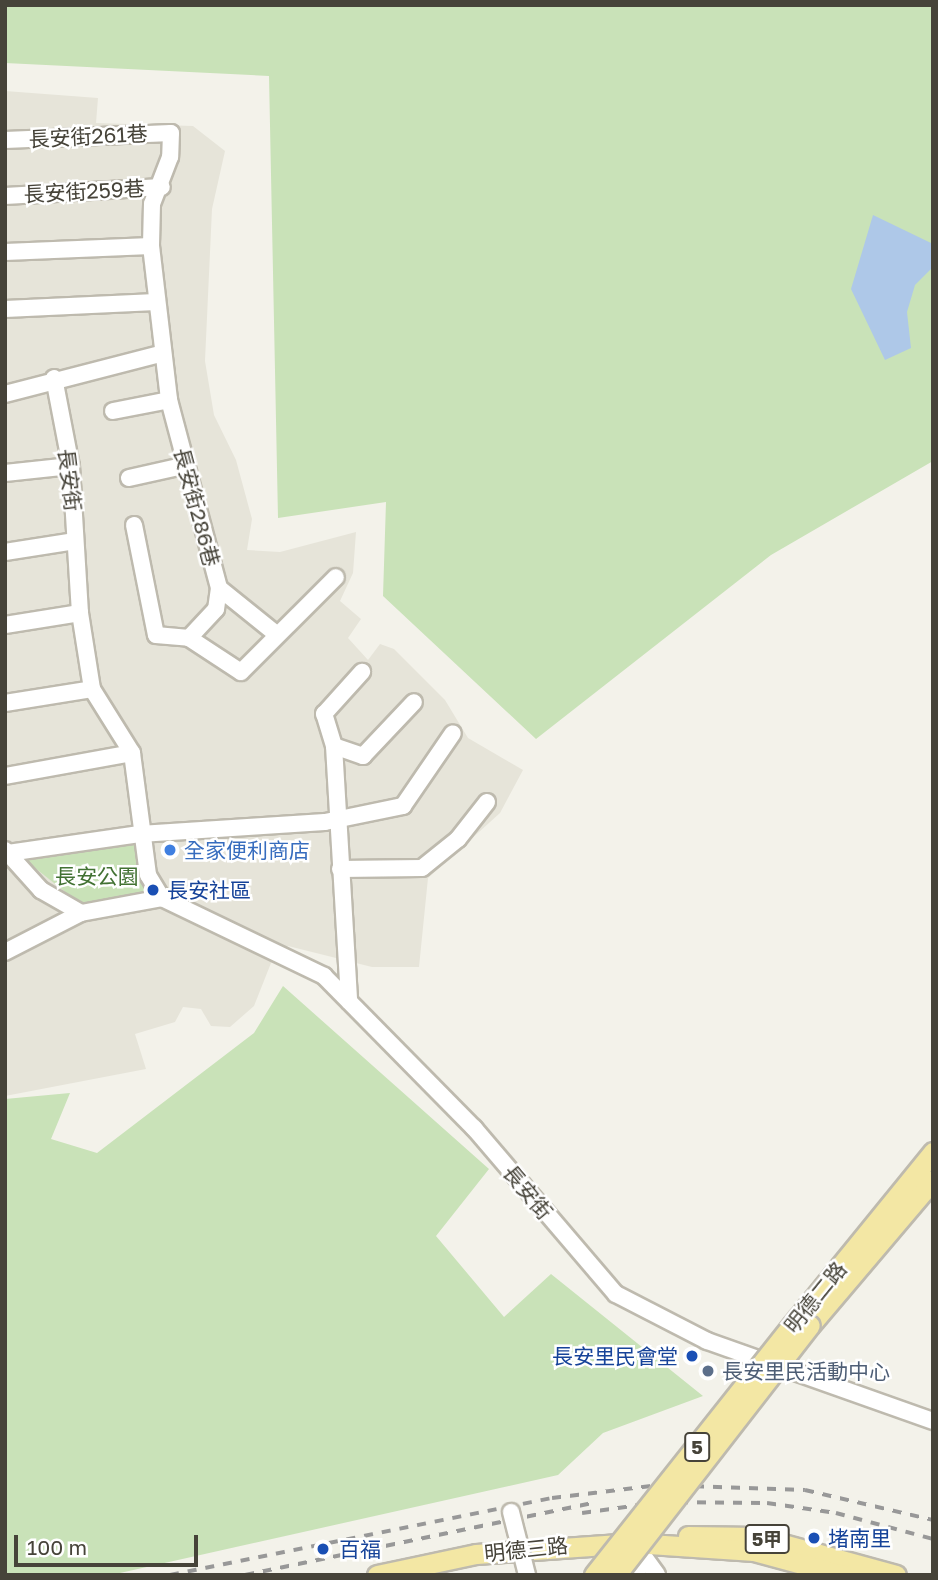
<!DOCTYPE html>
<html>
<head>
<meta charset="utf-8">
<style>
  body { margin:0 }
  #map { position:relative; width:938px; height:1580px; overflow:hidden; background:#f3f2ea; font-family:"Golos Text","Noto Sans TC",sans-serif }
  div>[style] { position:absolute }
  .residential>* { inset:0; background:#e6e4d9 }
  .green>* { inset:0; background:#c9e2b8 }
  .water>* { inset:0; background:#aec8e8 }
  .roads { filter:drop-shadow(2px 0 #bebaae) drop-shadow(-2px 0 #bebaae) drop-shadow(0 2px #bebaae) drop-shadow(0 -2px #bebaae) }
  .minor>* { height:16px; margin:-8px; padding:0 8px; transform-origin:8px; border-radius:8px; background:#fff }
  .major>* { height:19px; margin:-9.5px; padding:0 9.5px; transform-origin:9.5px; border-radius:9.5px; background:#f3e7a4 }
  .rail>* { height:3.5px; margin-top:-1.75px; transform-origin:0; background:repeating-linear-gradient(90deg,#989898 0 9px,transparent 0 18px) }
  .bridges { filter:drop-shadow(2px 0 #bebaae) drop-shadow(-2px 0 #bebaae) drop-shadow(0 2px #bebaae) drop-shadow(0 -2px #bebaae) }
  .minor-bridge>* { height:16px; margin:-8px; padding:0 8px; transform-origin:8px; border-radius:8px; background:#fff }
  .major-bridge>* { height:19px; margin:-9.5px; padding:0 9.5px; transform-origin:9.5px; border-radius:9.5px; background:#f3e7a4 }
  .dots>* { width:19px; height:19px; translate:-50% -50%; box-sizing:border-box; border:4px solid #fff; border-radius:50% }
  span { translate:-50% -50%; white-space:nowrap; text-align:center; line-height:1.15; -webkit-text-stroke:5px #fff; paint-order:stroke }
  .shield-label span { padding:2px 5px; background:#fff; border:2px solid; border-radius:5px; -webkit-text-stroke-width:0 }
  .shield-label { font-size:19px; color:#464339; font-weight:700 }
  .street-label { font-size:21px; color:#464339 }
  .shop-label { font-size:21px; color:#366cbe }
  .left { translate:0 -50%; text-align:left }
  .park-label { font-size:21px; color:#427233 }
  .transit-label { font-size:21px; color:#164399 }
  .right { translate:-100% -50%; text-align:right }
  .service-label { font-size:21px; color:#4e5e75 }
  .frame { position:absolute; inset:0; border:7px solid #464339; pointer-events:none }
  .scale { position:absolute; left:14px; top:1535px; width:184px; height:32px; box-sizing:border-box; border:4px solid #464339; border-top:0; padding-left:9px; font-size:21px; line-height:24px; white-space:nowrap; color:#464339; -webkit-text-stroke:5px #fff; paint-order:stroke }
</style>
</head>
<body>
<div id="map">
  <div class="residential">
    <div style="clip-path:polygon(5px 91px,98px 98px,96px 123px,193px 126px,225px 151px,212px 209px,205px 361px,214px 415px,236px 460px,252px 519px,247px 550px,280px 552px,356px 532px,353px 573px,340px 601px,361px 619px,348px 638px,368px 660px,380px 644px,394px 649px,445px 700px,468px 738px,523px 770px,500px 813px,428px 878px,419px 967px,372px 967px,288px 946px,271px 963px,254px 1006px,230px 1027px,211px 1026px,201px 1009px,183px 1007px,175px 1022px,135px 1034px,146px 1069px,5px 1096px)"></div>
  </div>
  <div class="green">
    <div style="clip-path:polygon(5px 5px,933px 5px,933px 461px,771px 555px,536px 739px,383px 596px,386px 502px,278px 518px,269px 76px,5px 63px)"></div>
    <div style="clip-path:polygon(140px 843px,150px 895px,83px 906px,25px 860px)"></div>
    <div style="clip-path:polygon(283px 986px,489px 1169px,436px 1236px,504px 1317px,551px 1274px,703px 1396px,603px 1433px,558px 1475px,111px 1575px,5px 1575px,5px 1099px,70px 1093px,51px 1139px,97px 1153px,254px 1033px)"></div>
  </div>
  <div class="water">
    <div style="clip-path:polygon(873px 215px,931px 243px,932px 268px,915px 285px,907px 312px,911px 348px,885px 360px,851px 289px)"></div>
  </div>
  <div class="roads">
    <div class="minor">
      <div style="left:5px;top:140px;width:166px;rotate:-2.4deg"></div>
      <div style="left:171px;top:133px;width:24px;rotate:92deg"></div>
      <div style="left:170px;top:157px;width:50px;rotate:111deg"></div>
      <div style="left:152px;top:204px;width:42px;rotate:91.4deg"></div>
      <div style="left:151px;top:246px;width:155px;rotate:83.3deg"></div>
      <div style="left:169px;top:400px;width:195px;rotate:75.1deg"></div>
      <div style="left:219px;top:588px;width:73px;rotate:38.9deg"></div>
      <div style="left:5px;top:196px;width:157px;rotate:-3.3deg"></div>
      <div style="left:5px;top:252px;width:146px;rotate:-2.4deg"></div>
      <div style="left:5px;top:309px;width:151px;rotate:-2.7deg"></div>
      <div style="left:54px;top:378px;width:90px;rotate:79.1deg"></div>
      <div style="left:71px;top:466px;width:147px;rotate:86.5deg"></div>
      <div style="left:80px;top:613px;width:77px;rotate:81deg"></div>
      <div style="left:92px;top:689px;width:75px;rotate:58deg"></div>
      <div style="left:132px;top:753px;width:123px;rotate:82.5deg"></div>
      <div style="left:148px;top:875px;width:27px;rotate:59deg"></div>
      <div style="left:5px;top:394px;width:160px;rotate:-14.5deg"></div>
      <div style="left:113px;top:411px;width:57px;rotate:-11.1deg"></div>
      <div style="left:5px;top:473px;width:66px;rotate:-6.1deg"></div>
      <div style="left:129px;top:478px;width:59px;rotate:-12.6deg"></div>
      <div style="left:134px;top:525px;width:112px;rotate:78.7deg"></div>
      <div style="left:156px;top:635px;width:33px;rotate:5deg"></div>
      <div style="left:5px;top:552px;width:71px;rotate:-8.9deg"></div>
      <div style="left:219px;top:588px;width:21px;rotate:98deg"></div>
      <div style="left:216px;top:609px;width:40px;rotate:133deg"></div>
      <div style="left:189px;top:638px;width:62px;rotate:33.2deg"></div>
      <div style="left:241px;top:672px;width:134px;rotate:-45deg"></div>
      <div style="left:5px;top:625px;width:76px;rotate:-9.1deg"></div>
      <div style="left:5px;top:703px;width:88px;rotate:-9.1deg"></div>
      <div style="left:334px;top:746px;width:256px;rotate:86.6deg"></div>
      <div style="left:334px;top:746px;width:31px;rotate:19deg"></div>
      <div style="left:363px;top:756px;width:74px;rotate:-46.6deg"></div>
      <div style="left:334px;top:746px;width:34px;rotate:-107deg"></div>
      <div style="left:324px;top:714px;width:57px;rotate:-47.9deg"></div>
      <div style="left:5px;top:776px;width:129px;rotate:-10.3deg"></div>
      <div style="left:5px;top:850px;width:54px;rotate:48deg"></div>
      <div style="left:41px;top:890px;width:46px;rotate:29.9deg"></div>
      <div style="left:81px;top:913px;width:82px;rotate:-10.5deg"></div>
      <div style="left:162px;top:898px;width:180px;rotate:25.7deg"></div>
      <div style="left:324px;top:976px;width:214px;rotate:45.4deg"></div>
      <div style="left:474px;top:1128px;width:218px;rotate:49.5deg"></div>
      <div style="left:616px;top:1294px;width:102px;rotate:27.3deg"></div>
      <div style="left:707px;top:1341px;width:240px;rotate:19.5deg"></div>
      <div style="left:8px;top:853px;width:133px;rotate:-8.2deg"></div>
      <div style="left:140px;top:834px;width:185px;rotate:-3.7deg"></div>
      <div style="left:325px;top:822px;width:80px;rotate:-11.6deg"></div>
      <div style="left:403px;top:806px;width:88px;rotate:-55.6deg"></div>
      <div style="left:340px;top:869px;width:82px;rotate:-0.7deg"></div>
      <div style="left:422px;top:868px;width:46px;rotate:-38.9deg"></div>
      <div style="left:458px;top:839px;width:47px;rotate:-51.9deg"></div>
      <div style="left:5px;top:952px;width:85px;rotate:-27.2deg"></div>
      <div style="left:634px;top:1543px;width:39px;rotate:54deg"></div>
      <div style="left:635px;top:1546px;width:29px;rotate:84deg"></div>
    </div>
    <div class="major">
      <div style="left:798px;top:1318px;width:214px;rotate:-50.9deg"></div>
      <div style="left:810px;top:1325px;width:190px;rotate:-49.7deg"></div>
      <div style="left:688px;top:1536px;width:69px;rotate:0.8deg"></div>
      <div style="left:757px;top:1537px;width:144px;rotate:15.3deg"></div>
      <div style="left:377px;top:1575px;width:101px;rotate:-12deg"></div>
      <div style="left:476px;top:1554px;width:158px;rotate:-4deg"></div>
      <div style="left:634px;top:1543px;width:120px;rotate:3.8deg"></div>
      <div style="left:754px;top:1551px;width:92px;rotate:15.1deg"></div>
    </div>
  </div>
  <div class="rail">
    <div style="left:582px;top:1513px;width:80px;rotate:-7.9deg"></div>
    <div style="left:661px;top:1502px;width:106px;rotate:0.5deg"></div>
    <div style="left:767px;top:1503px;width:70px;rotate:8.2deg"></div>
    <div style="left:836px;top:1513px;width:100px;rotate:15deg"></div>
    <div style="left:170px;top:1575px;width:390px;rotate:-11.4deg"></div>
    <div style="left:552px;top:1498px;width:108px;rotate:-6.9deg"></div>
    <div style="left:659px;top:1485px;width:146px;rotate:2deg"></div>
    <div style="left:805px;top:1490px;width:131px;rotate:13.2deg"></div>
    <div style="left:245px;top:1575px;width:356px;rotate:-11.7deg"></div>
  </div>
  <div class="bridges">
    <div class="minor-bridge">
      <div style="left:511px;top:1512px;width:65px;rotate:75.7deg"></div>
    </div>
    <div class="major-bridge">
      <div style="left:594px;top:1575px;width:328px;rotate:-51.6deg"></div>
      <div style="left:616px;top:1575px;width:316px;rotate:-52.2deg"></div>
    </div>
  </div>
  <div class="dots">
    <div style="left:170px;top:850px;background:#3f7fe0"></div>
    <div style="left:153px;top:890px;background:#1a4fb4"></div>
    <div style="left:692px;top:1356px;background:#1a4fb4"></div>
    <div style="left:708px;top:1371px;background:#5c6f8a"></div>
    <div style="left:814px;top:1538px;background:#1a4fb4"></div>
    <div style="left:323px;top:1549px;background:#1a4fb4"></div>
  </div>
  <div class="shield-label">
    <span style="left:697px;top:1447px">5</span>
    <span style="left:767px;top:1539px">5甲</span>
  </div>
  <div class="street-label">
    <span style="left:88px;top:136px;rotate:-3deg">長安街261巷</span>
    <span style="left:84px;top:191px;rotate:-3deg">長安街259巷</span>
    <span style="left:70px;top:480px;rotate:83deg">長安街</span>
    <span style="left:197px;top:507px;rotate:75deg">長安街286巷</span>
    <span style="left:528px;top:1192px;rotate:50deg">長安街</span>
    <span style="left:815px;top:1297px;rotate:-51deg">明德二路</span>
    <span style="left:526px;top:1549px;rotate:-6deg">明德三路</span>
  </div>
  <div class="shop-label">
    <span class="left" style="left:184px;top:850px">全家便利商店</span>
  </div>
  <div class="park-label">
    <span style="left:97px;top:876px">長安公園</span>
  </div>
  <div class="transit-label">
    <span class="left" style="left:167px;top:890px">長安社區</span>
    <span class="right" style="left:678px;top:1356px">長安里民會堂</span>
    <span class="left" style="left:828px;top:1538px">堵南里</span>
    <span class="left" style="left:339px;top:1549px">百福</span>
  </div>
  <div class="service-label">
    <span class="left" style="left:722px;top:1371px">長安里民活動中心</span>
  </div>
  <div class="frame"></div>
  <div class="scale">100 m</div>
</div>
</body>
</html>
